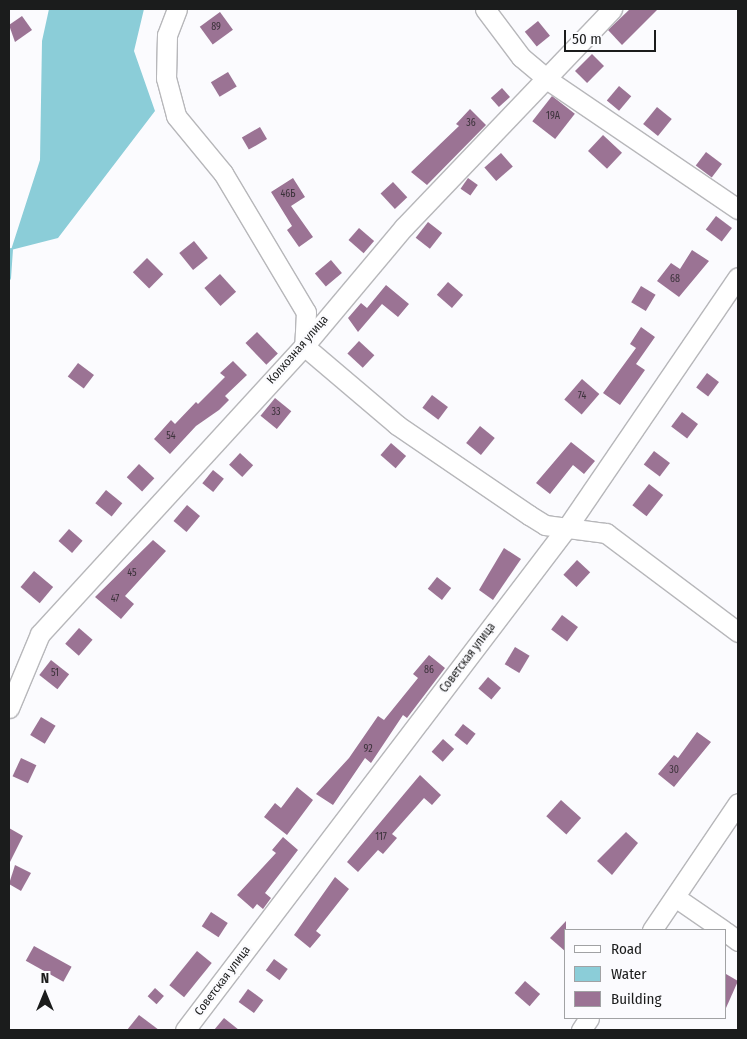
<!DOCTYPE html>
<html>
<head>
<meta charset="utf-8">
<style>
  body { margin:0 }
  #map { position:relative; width:747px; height:1039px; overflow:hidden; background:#fbfbfe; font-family:"Fira Sans Condensed",sans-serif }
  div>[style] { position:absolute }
  .water>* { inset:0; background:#8bcdd8 }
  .stream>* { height:4px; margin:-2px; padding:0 2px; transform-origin:2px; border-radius:2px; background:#8bcdd8 }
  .building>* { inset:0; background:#9b7394; transform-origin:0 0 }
  .roads { filter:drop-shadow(1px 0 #b7b7ba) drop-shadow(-1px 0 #b7b7ba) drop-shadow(0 1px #b7b7ba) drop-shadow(0 -1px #b7b7ba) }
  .minor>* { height:19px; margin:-9.5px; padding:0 9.5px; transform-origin:9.5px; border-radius:9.5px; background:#fff }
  span { translate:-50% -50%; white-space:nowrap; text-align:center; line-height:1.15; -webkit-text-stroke:4.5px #fbfbfe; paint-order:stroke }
  .number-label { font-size:10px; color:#3b323a }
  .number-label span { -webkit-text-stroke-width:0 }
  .street-label { font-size:12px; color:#1b1c1c }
  .frame { position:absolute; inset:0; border:10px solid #1b1c1c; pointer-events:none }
  .legend { position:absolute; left:564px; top:929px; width:162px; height:90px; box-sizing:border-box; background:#fbfbfe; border:1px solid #a1a2a4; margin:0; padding:6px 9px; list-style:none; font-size:15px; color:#1b1c1c }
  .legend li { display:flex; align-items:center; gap:10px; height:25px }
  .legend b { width:25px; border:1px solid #a1a2a4 }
  .north { position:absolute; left:20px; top:969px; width:50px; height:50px; -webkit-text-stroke:4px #fbfbfe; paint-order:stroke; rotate:0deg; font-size:14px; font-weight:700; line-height:20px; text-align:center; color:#1b1c1c }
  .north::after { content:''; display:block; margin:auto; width:18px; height:22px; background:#1b1c1c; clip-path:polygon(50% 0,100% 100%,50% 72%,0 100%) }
  .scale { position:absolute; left:564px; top:30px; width:92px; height:22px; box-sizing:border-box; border:2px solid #1b1c1c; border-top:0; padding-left:6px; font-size:15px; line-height:18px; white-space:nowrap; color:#1b1c1c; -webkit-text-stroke:4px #fbfbfe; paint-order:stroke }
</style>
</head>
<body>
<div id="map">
  <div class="water">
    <div style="clip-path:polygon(49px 9px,144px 9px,134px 51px,155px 111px,58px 238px,11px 250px,40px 160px,42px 41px)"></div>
  </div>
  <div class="stream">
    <div style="left:9px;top:278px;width:28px;rotate:-86deg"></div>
  </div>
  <div class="building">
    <div style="clip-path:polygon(630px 9px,658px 9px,622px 45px,608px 30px)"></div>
    <div style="left:220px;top:12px;width:22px;height:25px;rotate:54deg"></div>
    <div style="clip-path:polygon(22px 16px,32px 30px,15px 42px,9px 25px)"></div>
    <div style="left:538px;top:21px;width:19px;height:17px;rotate:51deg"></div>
    <div style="left:592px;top:54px;width:17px;height:24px;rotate:45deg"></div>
    <div style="left:228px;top:72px;width:17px;height:20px;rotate:59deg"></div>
    <div style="left:619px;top:86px;width:16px;height:19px;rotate:40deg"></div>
    <div style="left:502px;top:88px;width:12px;height:15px;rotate:48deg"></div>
    <div style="left:552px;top:96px;width:29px;height:32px;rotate:38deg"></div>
    <div style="left:657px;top:107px;width:19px;height:22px;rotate:39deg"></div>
    <div style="clip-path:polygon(470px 109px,486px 125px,427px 185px,411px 172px,459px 126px,456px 124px)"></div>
    <div style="left:260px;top:127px;width:14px;height:21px;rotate:60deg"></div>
    <div style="left:603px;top:135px;width:26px;height:22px;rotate:43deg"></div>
    <div style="left:706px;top:152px;width:20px;height:17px;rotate:37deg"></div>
    <div style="left:501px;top:153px;width:18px;height:22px;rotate:49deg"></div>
    <div style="clip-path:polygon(293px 178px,305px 197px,291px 206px,313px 237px,299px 247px,287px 230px,292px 226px,271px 192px)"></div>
    <div style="left:468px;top:178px;width:12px;height:13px;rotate:35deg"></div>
    <div style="left:393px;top:182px;width:21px;height:17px;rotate:47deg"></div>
    <div style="left:716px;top:216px;width:20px;height:17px;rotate:37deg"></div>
    <div style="left:428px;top:222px;width:18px;height:20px;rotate:38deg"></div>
    <div style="left:359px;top:228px;width:20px;height:16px;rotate:41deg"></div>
    <div style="left:194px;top:241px;width:22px;height:19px;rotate:51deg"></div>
    <div style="clip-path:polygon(692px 250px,709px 261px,679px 297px,657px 281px,671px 263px,680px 269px)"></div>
    <div style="left:147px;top:258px;width:23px;height:20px;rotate:45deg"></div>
    <div style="left:331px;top:260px;width:17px;height:21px;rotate:50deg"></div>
    <div style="left:220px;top:274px;width:24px;height:21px;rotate:48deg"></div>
    <div style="left:448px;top:282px;width:20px;height:17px;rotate:41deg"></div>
    <div style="clip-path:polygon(386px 285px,409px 304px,398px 317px,382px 304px,358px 332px,348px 318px,361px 303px,367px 308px)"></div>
    <div style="left:641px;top:286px;width:17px;height:19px;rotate:31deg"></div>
    <div style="clip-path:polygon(641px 327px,655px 337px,636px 364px,645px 370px,620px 405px,603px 393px,636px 348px,630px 344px)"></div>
    <div style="left:257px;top:332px;width:30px;height:16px;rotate:46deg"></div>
    <div style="left:359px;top:341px;width:21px;height:17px;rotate:43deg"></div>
    <div style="clip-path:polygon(233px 361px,247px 375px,225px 396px,229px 400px,219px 410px,196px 426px,170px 454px,154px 439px,171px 420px,175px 424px,196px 402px,198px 404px,225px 377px,220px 373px)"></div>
    <div style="left:78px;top:363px;width:20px;height:17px;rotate:37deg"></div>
    <div style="left:707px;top:373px;width:15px;height:18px;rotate:37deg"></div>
    <div style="left:582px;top:379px;width:23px;height:27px;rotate:41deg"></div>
    <div style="left:432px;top:395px;width:20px;height:16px;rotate:37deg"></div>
    <div style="left:275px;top:398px;width:21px;height:23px;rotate:39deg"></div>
    <div style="left:682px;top:412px;width:20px;height:18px;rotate:37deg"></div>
    <div style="left:480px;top:426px;width:19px;height:22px;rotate:39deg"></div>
    <div style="clip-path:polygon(571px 442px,595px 461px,584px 474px,573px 465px,550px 494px,536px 483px)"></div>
    <div style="left:391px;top:443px;width:20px;height:16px;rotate:41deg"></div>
    <div style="left:654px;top:451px;width:20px;height:17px;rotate:37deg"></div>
    <div style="left:240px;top:453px;width:18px;height:16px;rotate:43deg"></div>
    <div style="left:139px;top:464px;width:21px;height:18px;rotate:43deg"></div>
    <div style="left:213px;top:470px;width:14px;height:17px;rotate:39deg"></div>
    <div style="left:649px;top:484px;width:18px;height:27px;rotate:38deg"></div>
    <div style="left:106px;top:490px;width:21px;height:17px;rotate:39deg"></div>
    <div style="left:187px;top:505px;width:17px;height:21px;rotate:40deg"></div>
    <div style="left:69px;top:529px;width:18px;height:16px;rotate:41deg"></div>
    <div style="clip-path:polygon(153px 540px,166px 551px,125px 596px,134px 604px,121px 619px,95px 597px)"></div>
    <div style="clip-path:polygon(504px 548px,521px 559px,493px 600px,479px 590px)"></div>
    <div style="left:577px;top:560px;width:18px;height:20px;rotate:43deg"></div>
    <div style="left:34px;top:571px;width:25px;height:21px;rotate:40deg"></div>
    <div style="left:437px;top:577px;width:18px;height:15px;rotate:38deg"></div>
    <div style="left:562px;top:615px;width:20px;height:18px;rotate:37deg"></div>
    <div style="left:79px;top:628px;width:18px;height:21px;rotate:41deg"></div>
    <div style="left:515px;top:647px;width:17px;height:20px;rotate:31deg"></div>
    <div style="clip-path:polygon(429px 655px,445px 668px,407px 718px,403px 715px,371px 763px,365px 758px,333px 805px,316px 794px,349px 758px,378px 716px,384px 720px,418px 678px,413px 674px)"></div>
    <div style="left:51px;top:660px;width:23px;height:19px;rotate:38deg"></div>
    <div style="left:488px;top:677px;width:17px;height:15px;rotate:40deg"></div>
    <div style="left:41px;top:717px;width:17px;height:21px;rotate:31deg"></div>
    <div style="left:463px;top:724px;width:16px;height:14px;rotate:38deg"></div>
    <div style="clip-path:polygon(697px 732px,711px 742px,674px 787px,658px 774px,674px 755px,678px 758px)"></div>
    <div style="left:443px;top:739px;width:15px;height:17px;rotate:42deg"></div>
    <div style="left:21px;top:758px;width:17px;height:20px;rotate:25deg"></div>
    <div style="clip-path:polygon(420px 775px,441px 795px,432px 805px,424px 798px,392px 834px,397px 838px,383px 854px,378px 850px,358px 872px,347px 862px)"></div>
    <div style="clip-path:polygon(297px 787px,313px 800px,287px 835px,264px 817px,275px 803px,281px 808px)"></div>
    <div style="left:561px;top:800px;width:27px;height:22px;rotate:42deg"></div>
    <div style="clip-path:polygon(9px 828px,23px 836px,9px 864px)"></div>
    <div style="clip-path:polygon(626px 832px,638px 843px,612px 875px,597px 861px)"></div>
    <div style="clip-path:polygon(283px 837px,298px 850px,265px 893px,271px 898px,263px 909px,257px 904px,253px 909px,237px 895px,276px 853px,272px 850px)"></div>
    <div style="clip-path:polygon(15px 865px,31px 873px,21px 891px,9px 884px)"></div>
    <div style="clip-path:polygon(335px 877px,349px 889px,316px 931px,321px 935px,310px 948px,294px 935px)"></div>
    <div style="left:211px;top:912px;width:20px;height:17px;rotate:33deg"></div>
    <div style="clip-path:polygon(566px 921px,566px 952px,550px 938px)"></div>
    <div style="left:34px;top:946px;width:43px;height:17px;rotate:29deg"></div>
    <div style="left:197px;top:951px;width:19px;height:44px;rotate:39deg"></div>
    <div style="left:274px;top:959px;width:17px;height:14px;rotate:36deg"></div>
    <div style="clip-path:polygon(726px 974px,738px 981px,726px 1008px)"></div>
    <div style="left:525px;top:981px;width:20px;height:16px;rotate:41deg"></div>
    <div style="left:155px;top:988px;width:12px;height:11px;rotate:42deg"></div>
    <div style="left:248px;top:989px;width:19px;height:16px;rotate:36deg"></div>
    <div style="clip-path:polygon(139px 1015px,159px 1030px,127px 1030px)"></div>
    <div style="clip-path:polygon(224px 1018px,239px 1030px,214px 1030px)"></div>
  </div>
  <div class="roads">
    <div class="minor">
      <div style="left:177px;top:9px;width:28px;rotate:111deg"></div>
      <div style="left:167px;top:35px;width:43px;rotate:91.3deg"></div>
      <div style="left:166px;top:78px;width:39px;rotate:75deg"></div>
      <div style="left:176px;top:116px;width:74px;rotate:50.5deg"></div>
      <div style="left:223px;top:173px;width:162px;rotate:59.2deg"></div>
      <div style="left:306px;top:312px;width:34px;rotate:93deg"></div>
      <div style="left:304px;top:346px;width:122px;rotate:40.3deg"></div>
      <div style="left:397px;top:425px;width:160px;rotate:34.3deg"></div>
      <div style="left:529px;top:515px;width:19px;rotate:32deg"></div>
      <div style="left:545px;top:525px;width:62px;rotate:7.5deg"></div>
      <div style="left:606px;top:533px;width:165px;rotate:36.9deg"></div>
      <div style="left:485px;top:9px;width:60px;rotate:53.1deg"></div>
      <div style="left:521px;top:57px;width:35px;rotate:40deg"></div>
      <div style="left:548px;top:80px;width:230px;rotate:34.2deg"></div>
      <div style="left:9px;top:708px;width:80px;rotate:-67.3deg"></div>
      <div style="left:40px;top:634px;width:391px;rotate:-47.5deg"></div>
      <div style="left:304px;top:346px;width:155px;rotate:-50deg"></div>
      <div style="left:404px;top:227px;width:301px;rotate:-46.3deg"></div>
      <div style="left:675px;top:897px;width:58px;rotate:34.5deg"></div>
      <div style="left:652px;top:930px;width:153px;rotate:-55.9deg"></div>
      <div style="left:726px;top:932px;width:15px;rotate:37deg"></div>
      <div style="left:185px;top:1030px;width:633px;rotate:-52.77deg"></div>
      <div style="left:568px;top:526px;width:301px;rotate:-55.7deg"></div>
      <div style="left:581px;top:1030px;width:14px;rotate:-56deg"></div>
    </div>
  </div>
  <div class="number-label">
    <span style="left:216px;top:28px">89</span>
    <span style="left:553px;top:117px">19А</span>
    <span style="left:471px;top:124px">36</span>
    <span style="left:288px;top:195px">46Б</span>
    <span style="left:675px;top:280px">68</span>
    <span style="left:582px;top:397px">74</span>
    <span style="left:276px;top:413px">33</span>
    <span style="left:171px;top:437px">54</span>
    <span style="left:132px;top:574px">45</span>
    <span style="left:115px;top:600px">47</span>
    <span style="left:429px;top:671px">86</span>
    <span style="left:55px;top:674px">51</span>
    <span style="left:368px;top:750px">92</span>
    <span style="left:674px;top:771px">30</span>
    <span style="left:381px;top:838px">117</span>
  </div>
  <div class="street-label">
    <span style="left:298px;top:350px;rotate:-49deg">Колхозная улица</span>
    <span style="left:468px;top:658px;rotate:-53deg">Советская улица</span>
    <span style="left:223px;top:981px;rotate:-53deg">Советская улица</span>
  </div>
  <div class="frame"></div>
  <ul class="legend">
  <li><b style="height:6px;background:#fff"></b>Road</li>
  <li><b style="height:14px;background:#8bcdd8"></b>Water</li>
  <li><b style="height:14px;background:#9b7394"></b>Building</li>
  </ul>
  <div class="north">N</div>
  <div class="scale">50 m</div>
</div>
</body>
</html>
